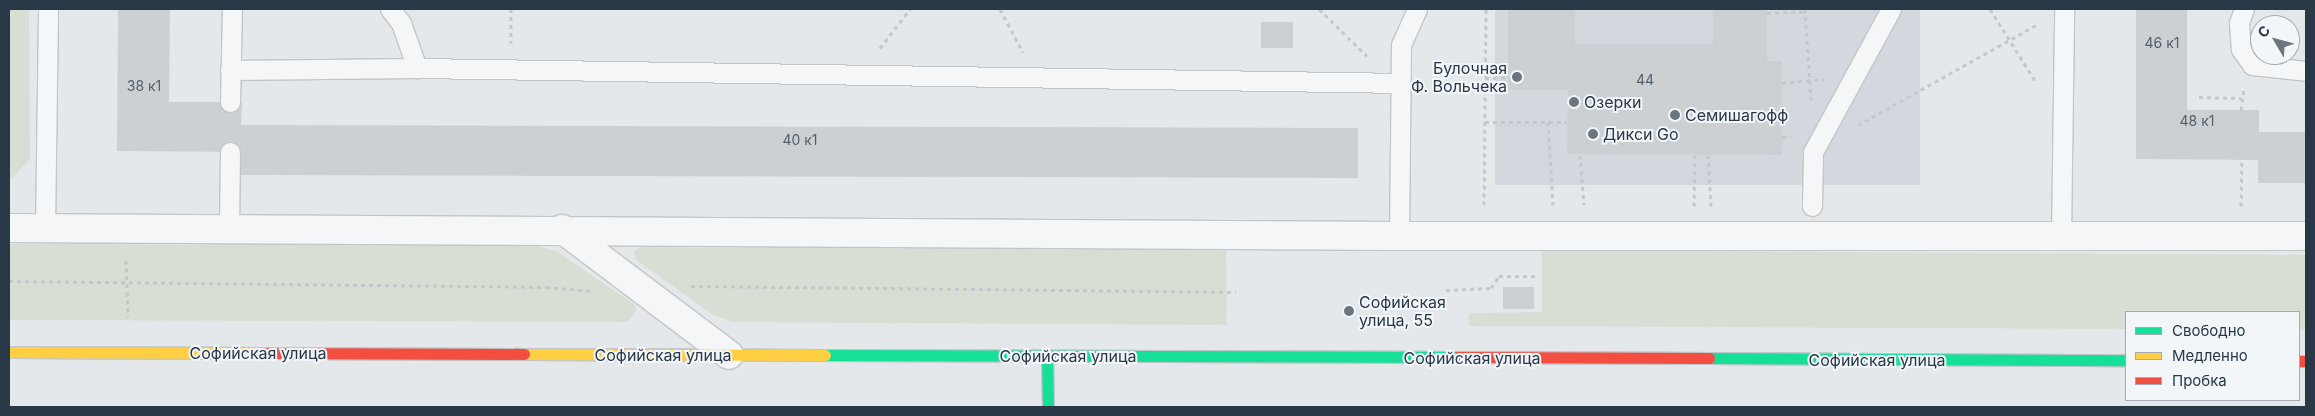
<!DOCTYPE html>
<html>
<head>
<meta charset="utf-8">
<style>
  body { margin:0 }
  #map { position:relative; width:2315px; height:416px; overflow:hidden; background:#e5e8ea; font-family:Inter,sans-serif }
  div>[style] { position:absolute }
  .built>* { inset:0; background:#d2d8de; transform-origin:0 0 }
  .green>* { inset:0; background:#d7dfd5 }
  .building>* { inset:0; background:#cdd0d3; transform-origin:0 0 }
  .path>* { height:3px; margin-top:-1.5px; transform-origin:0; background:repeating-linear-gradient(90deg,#c2c8cb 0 4px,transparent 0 8px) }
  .roads { filter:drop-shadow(1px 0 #c3c6c8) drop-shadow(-1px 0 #c3c6c8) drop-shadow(0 1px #c3c6c8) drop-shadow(0 -1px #c3c6c8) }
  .lane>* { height:19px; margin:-9.5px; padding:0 9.5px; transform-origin:9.5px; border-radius:9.5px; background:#f4f6f7 }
  .street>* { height:28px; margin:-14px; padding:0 14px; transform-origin:14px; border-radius:14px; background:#f4f6f7 }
  .fast>* { height:11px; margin:-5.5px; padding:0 5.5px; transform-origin:5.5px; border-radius:5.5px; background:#16e098 }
  .slow>* { height:11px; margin:-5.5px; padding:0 5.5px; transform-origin:5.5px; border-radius:5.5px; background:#ffcf43 }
  .jam>* { height:11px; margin:-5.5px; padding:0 5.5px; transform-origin:5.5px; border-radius:5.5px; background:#f24e42 }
  .dots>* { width:14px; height:14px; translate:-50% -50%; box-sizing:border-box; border:2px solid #f3f6f9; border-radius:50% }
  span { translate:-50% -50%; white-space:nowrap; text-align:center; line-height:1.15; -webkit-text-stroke:4px #f3f6f9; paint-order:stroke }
  .number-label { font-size:14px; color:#525f6b }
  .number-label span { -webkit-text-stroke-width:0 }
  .poi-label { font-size:16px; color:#283847 }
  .right { translate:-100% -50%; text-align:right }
  .left { translate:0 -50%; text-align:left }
  .street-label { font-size:16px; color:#283847 }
  .frame { position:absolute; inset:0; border:10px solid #283847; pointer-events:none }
  .legend { position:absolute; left:2125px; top:311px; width:175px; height:90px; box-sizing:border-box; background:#f3f6f9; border:1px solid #a2aab2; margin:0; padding:6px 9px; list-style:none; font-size:15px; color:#283847 }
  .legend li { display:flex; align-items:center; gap:10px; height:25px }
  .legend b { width:25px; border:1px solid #a2aab2 }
  .north { position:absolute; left:2250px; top:15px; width:50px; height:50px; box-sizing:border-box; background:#f3f6f9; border:1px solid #a2aab2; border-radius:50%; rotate:307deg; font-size:14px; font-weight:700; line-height:20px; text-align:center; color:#283847 }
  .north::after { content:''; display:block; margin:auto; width:18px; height:22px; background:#6a7680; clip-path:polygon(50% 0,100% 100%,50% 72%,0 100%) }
</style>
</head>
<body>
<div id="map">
  <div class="built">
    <div style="left:1495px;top:9px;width:425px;height:176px"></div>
  </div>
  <div class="green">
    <div style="clip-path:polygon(9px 9px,29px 9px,30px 159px,9px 181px)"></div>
    <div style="clip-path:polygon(9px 244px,536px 245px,558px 252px,635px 305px,636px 312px,627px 322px,9px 320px)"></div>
    <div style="clip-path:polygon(640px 247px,1226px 250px,1227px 325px,733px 322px,713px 315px,635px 259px,634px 252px)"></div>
    <div style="clip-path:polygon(1542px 250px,2306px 255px,2306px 330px,2299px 330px,2299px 312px,2126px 312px,2126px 329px,1469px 326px,1469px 313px,1542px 312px)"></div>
  </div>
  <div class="building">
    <div style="clip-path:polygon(118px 9px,170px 9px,169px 102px,242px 102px,241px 125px,1358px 128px,1358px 178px,241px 175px,241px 152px,117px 151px)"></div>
    <div style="clip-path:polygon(1508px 9px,1575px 9px,1575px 44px,1713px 44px,1713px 9px,1767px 9px,1767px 61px,1782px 61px,1782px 155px,1567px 154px,1568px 90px,1508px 90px)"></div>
    <div style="clip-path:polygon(2136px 9px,2187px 9px,2187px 110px,2259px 110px,2259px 132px,2306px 132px,2306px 183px,2258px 183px,2258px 160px,2136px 159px)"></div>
    <div style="left:1261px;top:22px;width:32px;height:26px"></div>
    <div style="left:1534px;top:287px;width:22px;height:31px;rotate:90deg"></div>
  </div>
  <div class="path">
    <div style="left:511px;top:9px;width:34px;rotate:90deg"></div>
    <div style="left:1000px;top:9px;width:49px;rotate:61.9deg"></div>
    <div style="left:1319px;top:9px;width:67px;rotate:44.4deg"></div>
    <div style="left:1805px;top:9px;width:91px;rotate:86.2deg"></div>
    <div style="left:1990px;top:9px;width:86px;rotate:57.8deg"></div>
    <div style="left:1767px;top:13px;width:38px;rotate:-2deg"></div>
    <div style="left:880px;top:48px;width:49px;rotate:-52.4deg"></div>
    <div style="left:1485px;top:78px;width:23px;rotate:-2deg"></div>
    <div style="left:1782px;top:83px;width:42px;rotate:-5.4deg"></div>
    <div style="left:2199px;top:97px;width:42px;rotate:1.4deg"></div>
    <div style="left:2241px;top:110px;width:21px;rotate:-82deg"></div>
    <div style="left:1485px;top:122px;width:82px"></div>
    <div style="left:1548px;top:122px;width:83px;rotate:86.6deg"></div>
    <div style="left:1858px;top:125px;width:206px;rotate:-29.3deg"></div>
    <div style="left:1782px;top:137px;width:9px"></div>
    <div style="left:1580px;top:155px;width:50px;rotate:85.4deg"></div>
    <div style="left:1708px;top:155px;width:51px;rotate:86.6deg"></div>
    <div style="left:1484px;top:205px;width:196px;rotate:-89.4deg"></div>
    <div style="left:1694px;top:206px;width:51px;rotate:-88.9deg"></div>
    <div style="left:2241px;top:206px;width:47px;rotate:-88.8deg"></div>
    <div style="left:126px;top:260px;width:57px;rotate:88deg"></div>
    <div style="left:9px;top:281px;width:537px;rotate:0.64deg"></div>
    <div style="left:546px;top:287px;width:47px;rotate:4.9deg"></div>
    <div style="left:691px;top:286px;width:545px;rotate:0.63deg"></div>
    <div style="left:1446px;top:290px;width:45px;rotate:-2.5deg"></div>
    <div style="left:1491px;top:288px;width:14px;rotate:-56deg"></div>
    <div style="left:1499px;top:276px;width:38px"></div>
  </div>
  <div class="roads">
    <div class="lane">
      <div style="left:390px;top:9px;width:18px;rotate:52deg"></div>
      <div style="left:401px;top:23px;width:48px;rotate:70.4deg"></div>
      <div style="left:2244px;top:9px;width:15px;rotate:110deg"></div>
      <div style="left:2239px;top:23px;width:26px;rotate:86deg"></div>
      <div style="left:2241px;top:49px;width:19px;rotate:55deg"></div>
      <div style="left:2252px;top:65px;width:54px;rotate:6.3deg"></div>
      <div style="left:230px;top:70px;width:187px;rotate:-0.6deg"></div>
      <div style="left:417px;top:68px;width:983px;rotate:0.87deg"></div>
      <div style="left:230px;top:102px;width:93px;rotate:-88.8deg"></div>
      <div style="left:1812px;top:206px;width:54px;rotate:-88.9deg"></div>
      <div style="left:1813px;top:152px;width:163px;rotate:-61.4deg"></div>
      <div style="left:45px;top:228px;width:219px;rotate:-89.2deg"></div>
      <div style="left:229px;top:230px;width:78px;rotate:-89.3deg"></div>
      <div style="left:1399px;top:236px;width:191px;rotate:-89.4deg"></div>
      <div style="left:1401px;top:45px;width:39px;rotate:-66deg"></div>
      <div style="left:2061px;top:236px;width:227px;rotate:-89.2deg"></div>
    </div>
    <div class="street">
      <div style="left:9px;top:228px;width:1390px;rotate:0.33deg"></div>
      <div style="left:1399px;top:236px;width:907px"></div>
      <div style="left:562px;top:229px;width:209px;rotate:37deg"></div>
    </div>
    <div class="fast">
      <div style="left:825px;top:355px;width:632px;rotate:0.18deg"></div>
      <div style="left:1047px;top:356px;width:51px;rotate:88.9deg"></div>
      <div style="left:1709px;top:358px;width:417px;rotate:0.3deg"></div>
    </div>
    <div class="slow">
      <div style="left:9px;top:352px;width:253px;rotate:0.2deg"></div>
      <div style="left:524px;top:354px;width:301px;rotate:0.2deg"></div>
    </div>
    <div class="jam">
      <div style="left:262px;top:353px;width:262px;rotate:0.2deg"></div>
      <div style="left:1457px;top:357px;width:252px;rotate:0.2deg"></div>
      <div style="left:2299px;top:361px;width:7px"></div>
    </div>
  </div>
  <div class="dots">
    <div style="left:1517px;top:77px;background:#6a7680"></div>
    <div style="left:1574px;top:102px;background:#6a7680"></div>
    <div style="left:1675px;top:115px;background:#6a7680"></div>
    <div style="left:1593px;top:134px;background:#6a7680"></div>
    <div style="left:1349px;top:311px;background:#6a7680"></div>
  </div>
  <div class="number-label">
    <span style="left:2162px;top:43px">46 к1</span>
    <span style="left:1645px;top:80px">44</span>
    <span style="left:144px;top:86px">38 к1</span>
    <span style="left:2197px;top:121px">48 к1</span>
    <span style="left:800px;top:140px">40 к1</span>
  </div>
  <div class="poi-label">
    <span class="right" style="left:1507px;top:77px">Булочная<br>Ф. Вольчека</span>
    <span class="left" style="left:1584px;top:102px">Озерки</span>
    <span class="left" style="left:1685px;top:115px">Семишагофф</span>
    <span class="left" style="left:1603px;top:134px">Дикси Go</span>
    <span class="left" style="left:1359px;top:311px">Софийская<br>улица, 55</span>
  </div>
  <div class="street-label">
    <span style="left:258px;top:353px">Софийская улица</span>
    <span style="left:663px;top:355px">Софийская улица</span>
    <span style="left:1068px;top:356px">Софийская улица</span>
    <span style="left:1472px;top:358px">Софийская улица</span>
    <span style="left:1877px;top:360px">Софийская улица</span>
  </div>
  <div class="frame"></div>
  <ul class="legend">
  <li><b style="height:6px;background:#16e098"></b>Свободно</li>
  <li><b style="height:6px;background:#ffcf43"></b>Медленно</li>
  <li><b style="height:6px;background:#f24e42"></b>Пробка</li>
  </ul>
  <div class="north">С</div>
</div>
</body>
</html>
